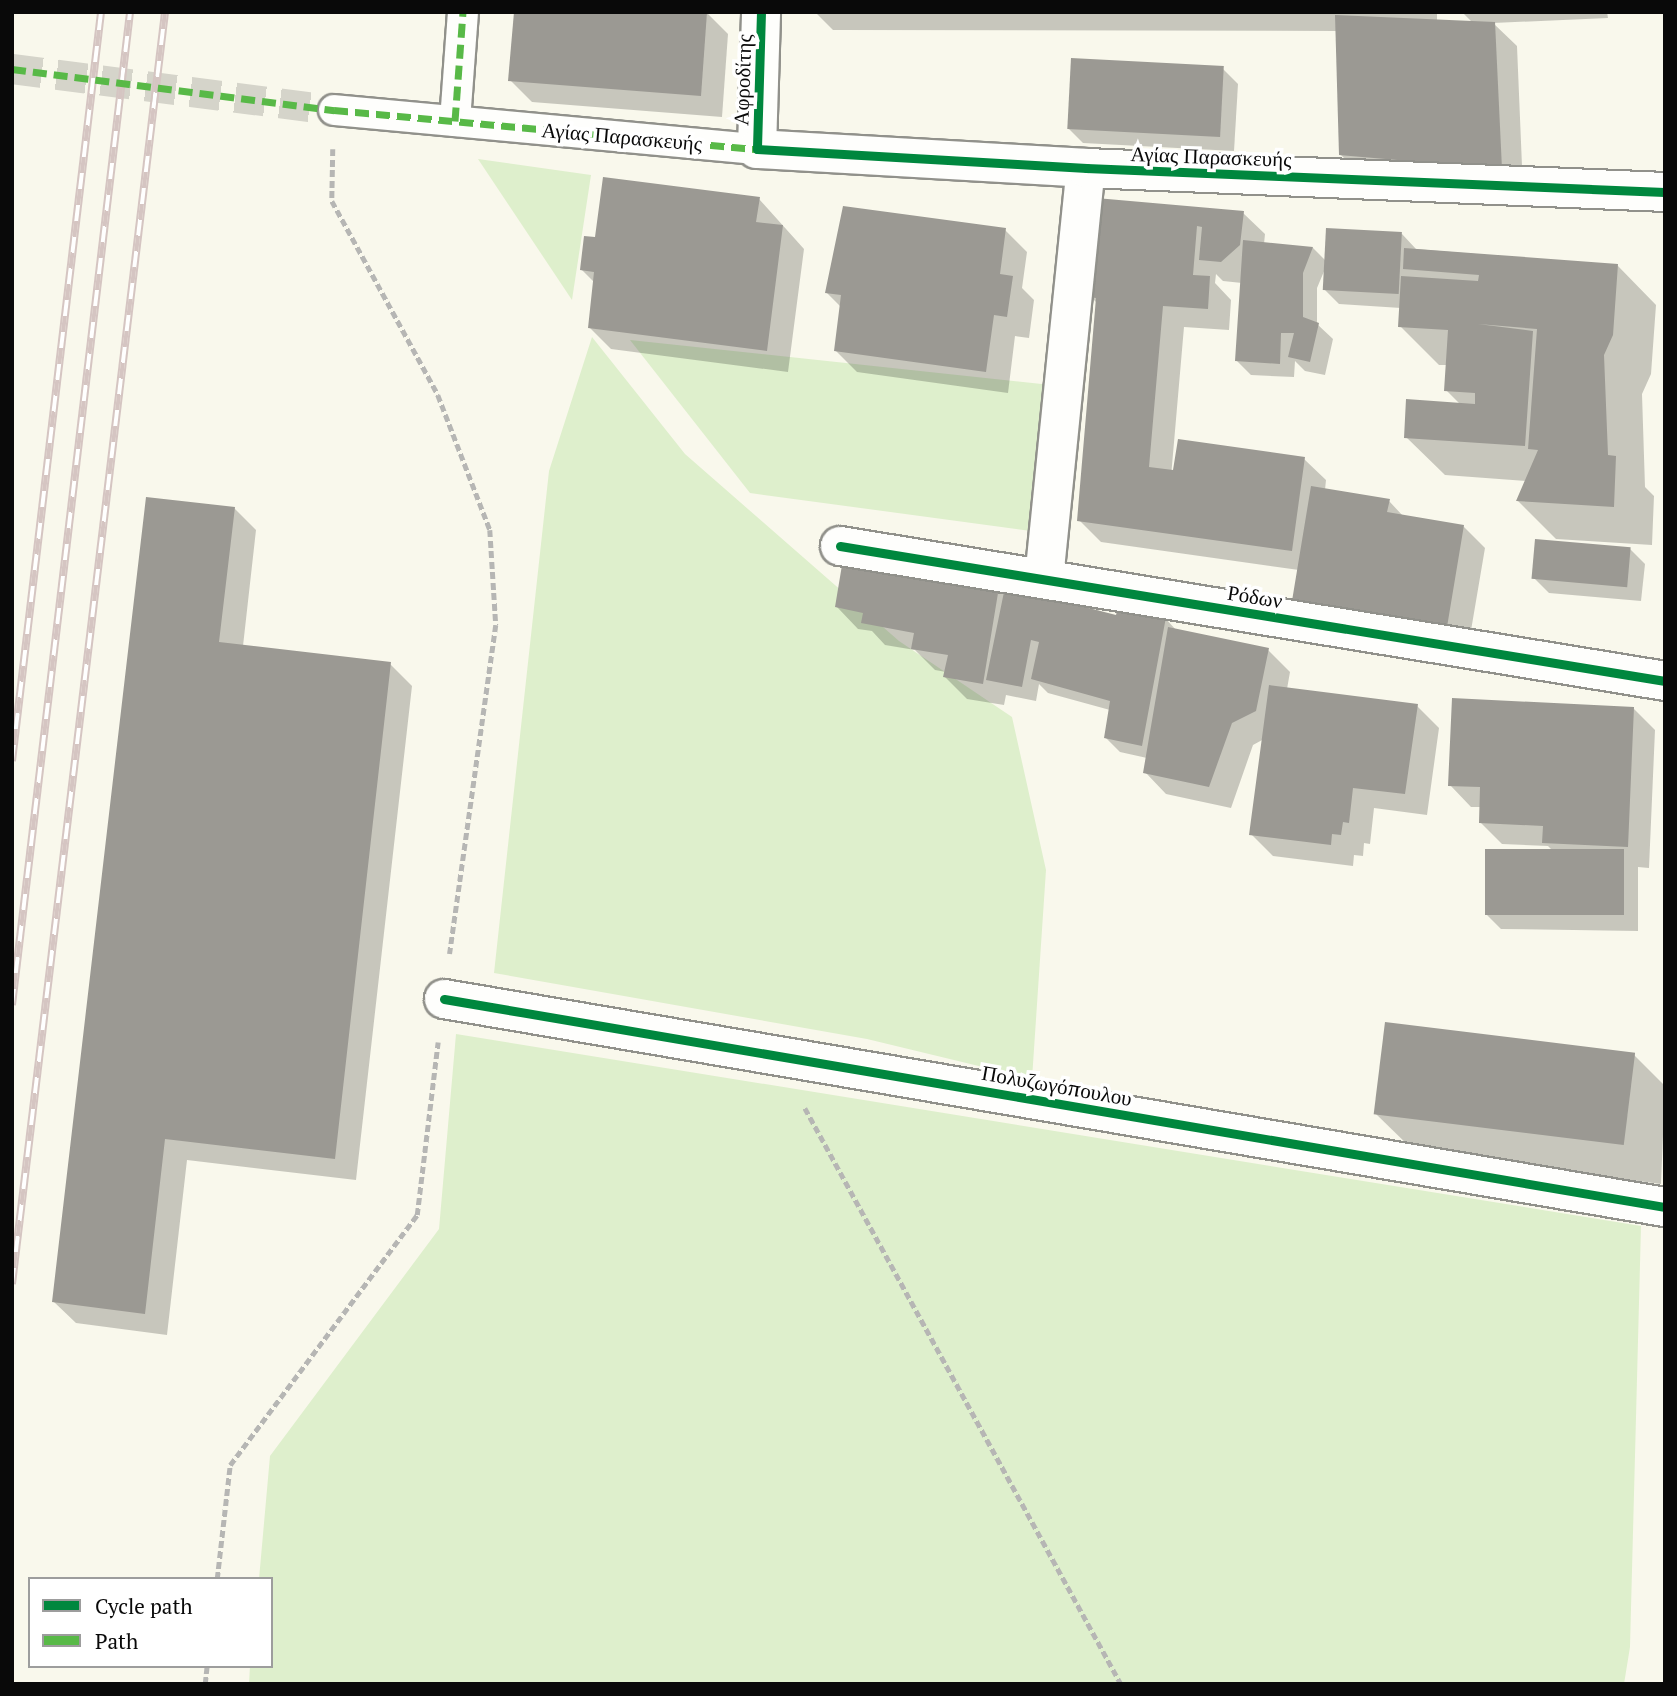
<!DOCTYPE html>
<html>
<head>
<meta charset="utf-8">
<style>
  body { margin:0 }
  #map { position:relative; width:1677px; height:1696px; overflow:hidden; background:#f9f8ec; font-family:"PT Serif",serif }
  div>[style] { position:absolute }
  .green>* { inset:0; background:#deefcc }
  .shadow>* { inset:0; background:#0003 }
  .building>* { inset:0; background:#9b9993; transform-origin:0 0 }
  .pedestrian-tunnel>* { height:30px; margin-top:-15px; transform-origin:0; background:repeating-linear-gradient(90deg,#d5d4ca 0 30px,transparent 0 45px) }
  .path>* { height:4.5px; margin-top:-2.25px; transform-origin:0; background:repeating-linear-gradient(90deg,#b6b6b4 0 7px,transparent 0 10.5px) }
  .roads { filter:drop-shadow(2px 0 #91918b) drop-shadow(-2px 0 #91918b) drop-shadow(0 2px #91918b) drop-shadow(0 -2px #91918b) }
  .pedestrian>* { height:30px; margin:-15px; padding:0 15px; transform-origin:15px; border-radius:15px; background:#fefefc }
  .minor>* { height:38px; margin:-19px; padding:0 19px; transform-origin:19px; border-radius:19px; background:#fefefc }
  .tertiary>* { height:38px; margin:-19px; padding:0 19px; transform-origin:19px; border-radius:19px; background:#fefefc }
  .rail>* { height:8px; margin-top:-4px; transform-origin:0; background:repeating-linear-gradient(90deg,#fff 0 16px,#d5c5c2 0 32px); box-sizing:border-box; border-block:2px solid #d5c5c2 }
  .quiet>* { height:7px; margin-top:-3.5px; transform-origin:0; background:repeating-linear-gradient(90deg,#58b947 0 14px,transparent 0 21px) }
  .cycleway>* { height:9px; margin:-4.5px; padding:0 4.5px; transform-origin:4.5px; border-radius:4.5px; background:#00873e }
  span { translate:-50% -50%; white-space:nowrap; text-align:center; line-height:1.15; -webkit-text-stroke:7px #fff; paint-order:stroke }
  .street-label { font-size:21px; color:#090909 }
  .frame { position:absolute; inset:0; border:14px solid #090909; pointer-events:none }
  .legend { position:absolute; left:28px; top:1577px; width:245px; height:91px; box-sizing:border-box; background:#fff; border:2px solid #9d9d9d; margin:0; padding:9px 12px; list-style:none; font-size:21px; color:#090909 }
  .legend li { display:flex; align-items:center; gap:14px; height:35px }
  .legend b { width:35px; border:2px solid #9d9d9d }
</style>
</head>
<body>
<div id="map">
  <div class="green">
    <div style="clip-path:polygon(478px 159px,591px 175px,572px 300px)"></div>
    <div style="clip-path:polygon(592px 337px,685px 454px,899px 641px,1012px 717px,1046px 870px,1032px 1079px,867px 1039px,494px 973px,549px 471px)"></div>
    <div style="clip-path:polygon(630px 340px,1051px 385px,1038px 532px,750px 493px)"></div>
    <div style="clip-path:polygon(456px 1034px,1641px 1226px,1630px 1647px,1624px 1684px,249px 1684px,250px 1666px,271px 1666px,271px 1579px,259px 1579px,270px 1456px,439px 1229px)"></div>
  </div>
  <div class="shadow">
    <div style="clip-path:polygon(706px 12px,728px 34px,722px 117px,532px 102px,510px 80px)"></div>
    <div style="clip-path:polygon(815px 12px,1437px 12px,1437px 21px,1473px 23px,1462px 12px,1607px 12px,1608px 18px,1493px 23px,1517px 46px,1523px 190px,1363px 177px,1341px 155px,1337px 31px,833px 30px)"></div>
    <div style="clip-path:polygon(1223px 69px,1238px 84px,1234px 151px,1083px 143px,1068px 128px)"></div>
    <div style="clip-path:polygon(759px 199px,804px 249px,788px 372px,611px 349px,589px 327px,595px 283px,582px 270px,597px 239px)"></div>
    <div style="clip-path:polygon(1097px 200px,1243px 213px,1265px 234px,1264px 244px,1313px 248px,1326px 261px,1402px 234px,1416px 249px,1618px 266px,1656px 305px,1651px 374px,1642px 394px,1645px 487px,1654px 496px,1652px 545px,1556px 539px,1518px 501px,1526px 481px,1445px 475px,1406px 437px,1460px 404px,1446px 390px,1447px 365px,1439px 365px,1400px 326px,1401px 308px,1339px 304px,1324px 289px,1325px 269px,1317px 288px,1317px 324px,1333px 339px,1325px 375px,1305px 371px,1295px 361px,1294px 377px,1251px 375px,1236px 360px,1242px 283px,1223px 281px,1216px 274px,1215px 283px,1231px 300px,1229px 330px,1184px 327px,1171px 477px,1304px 459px,1326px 480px,1325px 490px,1389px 501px,1404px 517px,1463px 526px,1485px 548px,1466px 660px,1299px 570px,1101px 542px,1079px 520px,1098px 304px,1090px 296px)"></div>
    <div style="clip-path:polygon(1005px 230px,1027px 252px,1022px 288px,1034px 300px,1029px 338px,1015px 336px,1008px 393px,857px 372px,835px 350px,841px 307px,827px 293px)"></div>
    <div style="clip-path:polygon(234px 508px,256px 530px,243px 646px,390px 664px,412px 686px,356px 1180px,187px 1160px,167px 1335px,76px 1323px,54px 1302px)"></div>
    <div style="clip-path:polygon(1630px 549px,1645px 564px,1641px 601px,1549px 593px,1534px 578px)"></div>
    <div style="clip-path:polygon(998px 589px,1005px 595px,1072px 602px,1118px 617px,1165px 618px,1177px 631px,1268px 650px,1290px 672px,1287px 689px,1417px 706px,1439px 728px,1427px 815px,1374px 808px,1370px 844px,1364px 843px,1363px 856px,1354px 855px,1353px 866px,1273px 856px,1251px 834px,1264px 739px,1253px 745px,1231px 808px,1166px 794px,1145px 772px,1147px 758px,1120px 752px,1106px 738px,1110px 710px,1048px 693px,1039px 684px,1036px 701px,1006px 695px,1004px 705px,967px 699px,945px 677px,946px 672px,935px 670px,915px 650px,885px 645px,872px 631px,858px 629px,837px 607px)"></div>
    <div style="clip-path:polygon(1633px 708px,1655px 730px,1649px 868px,1638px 867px,1638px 931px,1501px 929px,1487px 915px,1553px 851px,1548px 846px,1502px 844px,1480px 822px,1481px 807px,1471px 807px,1450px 785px)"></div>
    <div style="clip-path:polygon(1634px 1055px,1665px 1086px,1661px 1184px,1415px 1152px,1376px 1114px)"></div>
  </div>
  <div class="building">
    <div style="clip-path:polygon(514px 12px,707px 12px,701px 96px,508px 81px)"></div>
    <div style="clip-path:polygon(1335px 15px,1495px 22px,1502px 169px,1339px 155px)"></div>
    <div style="left:1071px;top:58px;width:153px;height:71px;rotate:3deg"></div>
    <div style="clip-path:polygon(603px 177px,760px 197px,756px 222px,783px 225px,767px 351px,588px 328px,594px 272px,580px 270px,584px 236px,595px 237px)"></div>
    <div style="clip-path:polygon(1096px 198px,1244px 211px,1240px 245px,1221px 262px,1199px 260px,1202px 227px,1197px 226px,1193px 275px,1210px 276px,1208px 309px,1163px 306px,1149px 467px,1173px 470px,1178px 439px,1305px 457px,1292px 551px,1077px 521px,1096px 298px,1088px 297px)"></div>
    <div style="clip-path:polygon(843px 206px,1006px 228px,1000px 274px,1013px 276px,1007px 317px,994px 315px,986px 372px,834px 351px,841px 295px,825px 293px)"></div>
    <div style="left:1326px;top:228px;width:76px;height:62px;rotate:3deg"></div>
    <div style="clip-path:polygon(1243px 240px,1313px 247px,1303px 273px,1303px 317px,1319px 323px,1310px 362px,1288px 357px,1294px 333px,1281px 333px,1280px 364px,1235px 361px)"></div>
    <div style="clip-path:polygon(1404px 248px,1618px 264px,1613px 335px,1604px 355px,1608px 455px,1616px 456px,1614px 507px,1516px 501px,1538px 450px,1528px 449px,1537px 329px,1478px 324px,1533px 331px,1525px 446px,1404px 438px,1406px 399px,1475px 404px,1475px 393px,1444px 391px,1448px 330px,1398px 327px,1401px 276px,1478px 281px,1479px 275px,1403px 269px)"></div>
    <div style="clip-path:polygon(1311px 486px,1390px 499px,1387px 512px,1464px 525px,1445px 639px,1290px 613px)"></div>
    <div style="clip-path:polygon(146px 497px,235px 507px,219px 642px,391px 662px,335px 1159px,165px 1139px,145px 1314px,52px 1302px)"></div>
    <div style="left:1535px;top:539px;width:96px;height:40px;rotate:5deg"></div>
    <div style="clip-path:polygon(843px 559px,999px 587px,983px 684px,943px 677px,948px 655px,911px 649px,914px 633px,861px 623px,863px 613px,835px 607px)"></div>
    <div style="clip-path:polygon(1005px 587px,1116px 615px,1118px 607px,1166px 617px,1142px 746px,1104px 738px,1110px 701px,1031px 679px,1039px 642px,1031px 640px,1022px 687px,986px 680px)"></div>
    <div style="clip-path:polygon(1168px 627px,1269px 648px,1256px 711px,1232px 723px,1209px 787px,1143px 773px)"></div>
    <div style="clip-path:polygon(1269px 685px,1418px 704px,1405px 794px,1353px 788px,1349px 823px,1343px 822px,1341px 835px,1332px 834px,1331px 845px,1249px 835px)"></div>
    <div style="clip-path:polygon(1452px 698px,1634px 707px,1628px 847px,1542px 843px,1543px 826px,1479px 823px,1480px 787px,1448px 786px)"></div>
    <div style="left:1485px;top:849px;width:139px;height:66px"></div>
    <div style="left:1385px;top:1022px;width:252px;height:93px;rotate:7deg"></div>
  </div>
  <div class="pedestrian-tunnel">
    <div style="left:12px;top:69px;width:325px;rotate:7.3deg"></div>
  </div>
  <div class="path">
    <div style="left:333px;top:149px;width:52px;rotate:91.1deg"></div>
    <div style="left:332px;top:201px;width:221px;rotate:61.3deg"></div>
    <div style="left:438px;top:395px;width:145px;rotate:68.9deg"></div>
    <div style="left:490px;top:530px;width:95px;rotate:86.4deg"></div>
    <div style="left:496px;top:625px;width:332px;rotate:98deg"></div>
    <div style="left:805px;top:1108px;width:657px;rotate:61.25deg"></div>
    <div style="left:217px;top:1579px;width:115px;rotate:-83.5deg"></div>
    <div style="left:230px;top:1465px;width:312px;rotate:-53.2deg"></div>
    <div style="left:417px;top:1215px;width:174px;rotate:-83.1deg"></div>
    <div style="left:205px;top:1684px;width:18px;rotate:-84deg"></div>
  </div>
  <div class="roads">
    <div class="pedestrian">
      <div style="left:334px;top:110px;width:425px;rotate:5.3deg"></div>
      <div style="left:455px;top:121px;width:109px;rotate:-85.8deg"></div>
    </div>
    <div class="minor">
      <div style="left:757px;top:149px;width:137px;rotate:-88.3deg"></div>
      <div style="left:840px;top:546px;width:836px;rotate:9.29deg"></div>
      <div style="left:1044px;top:579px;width:413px;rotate:-84.2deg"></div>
      <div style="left:444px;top:999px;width:1239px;rotate:9.67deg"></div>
    </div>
    <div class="tertiary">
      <div style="left:757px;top:149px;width:330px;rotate:3.3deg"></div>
      <div style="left:1086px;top:168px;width:579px;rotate:2.37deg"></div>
    </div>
  </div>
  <div class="rail">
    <div style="left:12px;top:761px;width:754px;rotate:-83.22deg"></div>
    <div style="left:12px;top:1005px;width:1000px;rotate:-83.22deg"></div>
    <div style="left:12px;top:1284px;width:1281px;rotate:-83.14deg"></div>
  </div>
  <div class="quiet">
    <div style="left:12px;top:69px;width:325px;rotate:7.3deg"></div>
    <div style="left:334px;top:110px;width:425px;rotate:5.3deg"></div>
    <div style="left:455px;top:121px;width:109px;rotate:-85.8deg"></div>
  </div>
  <div class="cycleway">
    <div style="left:761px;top:12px;width:137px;rotate:91.7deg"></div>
    <div style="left:757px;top:149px;width:330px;rotate:3.3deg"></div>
    <div style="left:1086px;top:168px;width:579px;rotate:2.37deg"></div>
    <div style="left:840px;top:546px;width:836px;rotate:9.29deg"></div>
    <div style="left:444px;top:999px;width:1239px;rotate:9.67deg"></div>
  </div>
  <div class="street-label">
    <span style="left:742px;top:80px;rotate:-88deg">Αφροδίτης</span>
    <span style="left:622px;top:136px;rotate:5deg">Αγίας Παρασκευής</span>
    <span style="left:1211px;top:156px;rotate:2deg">Αγίας Παρασκευής</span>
    <span style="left:1255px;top:596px;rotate:9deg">Ρόδων</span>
    <span style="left:1057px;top:1085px;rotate:10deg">Πολυζωγόπουλου</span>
  </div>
  <div class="frame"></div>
  <ul class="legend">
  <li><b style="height:9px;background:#00873e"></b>Cycle path</li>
  <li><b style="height:9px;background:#58b947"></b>Path</li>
  </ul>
</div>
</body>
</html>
